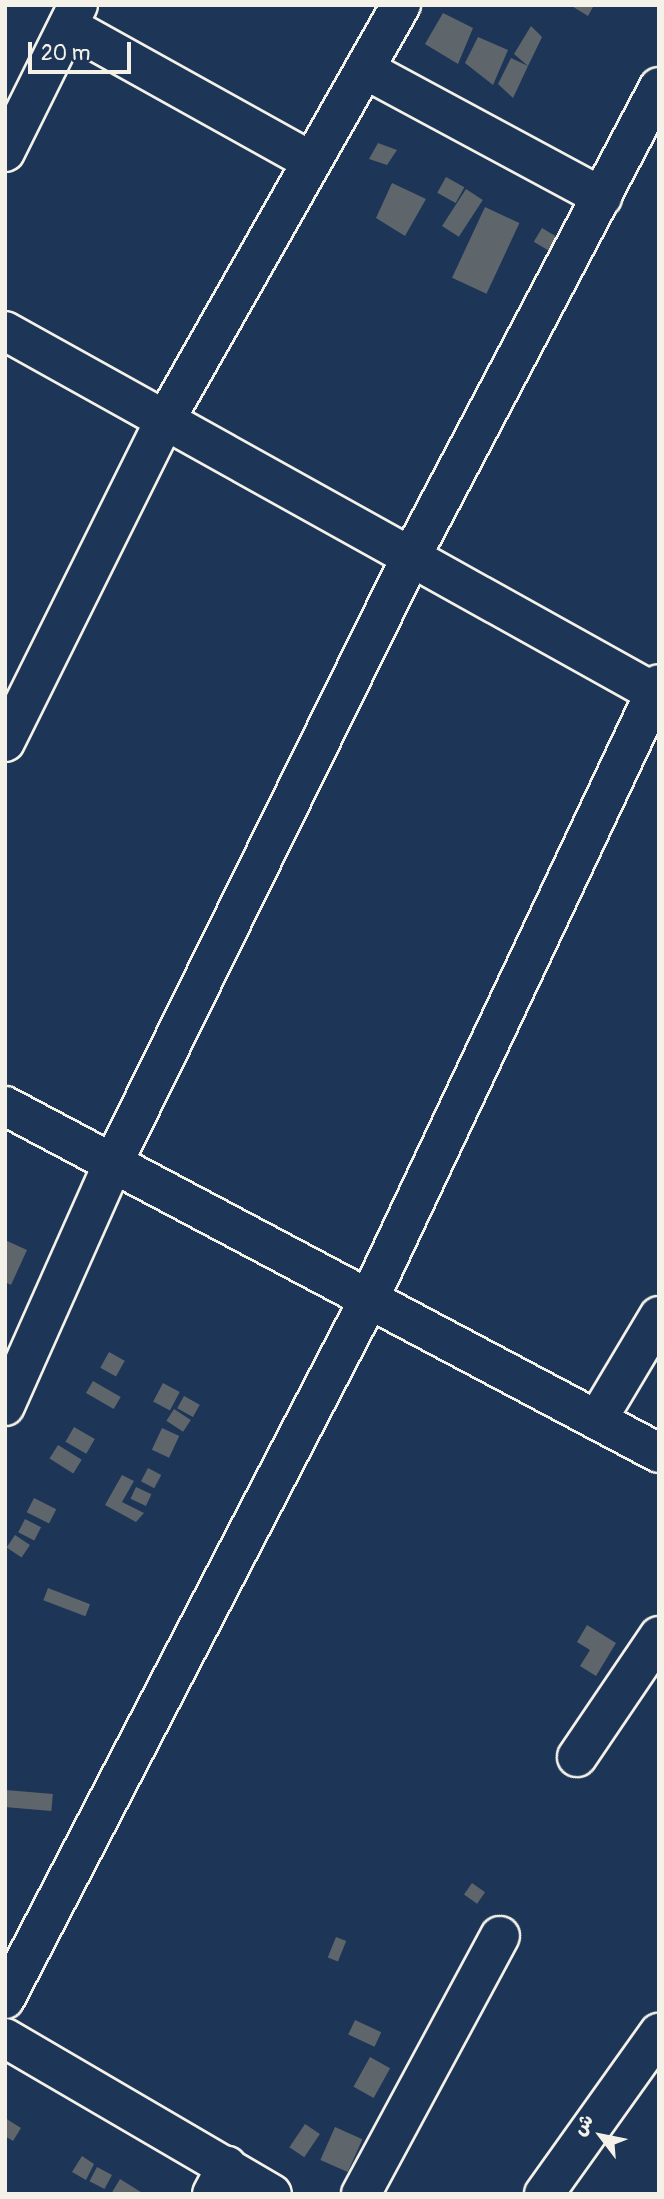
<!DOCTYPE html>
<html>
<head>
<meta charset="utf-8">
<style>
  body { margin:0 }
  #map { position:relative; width:664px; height:2199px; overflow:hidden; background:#1d3557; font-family:Pangolin,"Playpen Sans Arabic",sans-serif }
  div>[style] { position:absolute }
  .building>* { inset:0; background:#5f666b; transform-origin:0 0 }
  .roads { filter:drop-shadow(2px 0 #f4f1e8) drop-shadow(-2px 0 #f4f1e8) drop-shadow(0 2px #f4f1e8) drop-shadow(0 -2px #f4f1e8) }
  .street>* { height:38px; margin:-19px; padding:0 19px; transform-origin:19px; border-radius:19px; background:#1d3557 }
  .secondary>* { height:38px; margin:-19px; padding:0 19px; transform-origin:19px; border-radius:19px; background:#1d3557 }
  span { translate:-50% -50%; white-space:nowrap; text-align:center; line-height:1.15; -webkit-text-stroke:5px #1d3557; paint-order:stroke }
  .frame { position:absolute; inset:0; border:7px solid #f4f1e8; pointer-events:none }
  .north { position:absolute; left:566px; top:2101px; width:70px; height:70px; -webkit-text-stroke:5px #1d3557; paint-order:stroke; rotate:302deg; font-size:19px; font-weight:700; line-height:28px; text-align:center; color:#f4f1e8 }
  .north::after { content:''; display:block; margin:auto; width:24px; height:32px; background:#f4f1e8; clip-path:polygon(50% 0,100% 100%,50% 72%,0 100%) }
  .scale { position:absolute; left:28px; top:42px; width:103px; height:32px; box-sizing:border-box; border:4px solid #f4f1e8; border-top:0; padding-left:9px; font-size:21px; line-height:24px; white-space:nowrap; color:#f4f1e8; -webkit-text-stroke:5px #1d3557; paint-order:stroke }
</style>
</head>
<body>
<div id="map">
  <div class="building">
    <div style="clip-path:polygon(570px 5px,594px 5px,588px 16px)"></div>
    <div style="clip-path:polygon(443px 13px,473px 28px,458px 64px,425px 44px)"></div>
    <div style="clip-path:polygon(531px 26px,542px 37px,528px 66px,514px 54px)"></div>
    <div style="clip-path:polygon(478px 37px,508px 50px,493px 85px,465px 63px)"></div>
    <div style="clip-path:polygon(511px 58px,528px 66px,513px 98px,498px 84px)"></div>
    <div style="clip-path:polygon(378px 143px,397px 150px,387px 165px,369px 159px)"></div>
    <div style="left:446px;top:177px;width:21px;height:18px;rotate:29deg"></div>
    <div style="clip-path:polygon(392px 183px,426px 199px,405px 236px,376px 218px)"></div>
    <div style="left:466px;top:189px;width:20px;height:44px;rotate:33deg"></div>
    <div style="left:485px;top:207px;width:38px;height:78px;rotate:25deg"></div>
    <div style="left:542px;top:228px;width:21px;height:16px;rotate:31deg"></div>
    <div style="clip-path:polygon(5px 1240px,27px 1250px,11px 1285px,5px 1282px)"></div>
    <div style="left:109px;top:1352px;width:18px;height:18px;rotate:29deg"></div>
    <div style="left:93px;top:1381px;width:32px;height:14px;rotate:30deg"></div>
    <div style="left:163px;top:1383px;width:19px;height:21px;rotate:28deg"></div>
    <div style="left:184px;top:1396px;width:18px;height:14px;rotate:29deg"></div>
    <div style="left:174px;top:1409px;width:20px;height:14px;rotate:33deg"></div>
    <div style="left:74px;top:1427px;width:24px;height:17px;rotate:30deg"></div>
    <div style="left:162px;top:1428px;width:19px;height:24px;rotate:25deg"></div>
    <div style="left:58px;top:1445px;width:28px;height:16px;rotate:32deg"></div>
    <div style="left:148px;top:1468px;width:15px;height:15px;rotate:28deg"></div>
    <div style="clip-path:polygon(122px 1475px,134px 1481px,122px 1502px,144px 1513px,136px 1522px,105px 1505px)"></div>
    <div style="left:136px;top:1487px;width:17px;height:13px;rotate:25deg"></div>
    <div style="left:34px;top:1498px;width:25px;height:16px;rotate:27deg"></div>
    <div style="left:25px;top:1519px;width:18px;height:15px;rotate:27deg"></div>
    <div style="left:15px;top:1535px;width:18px;height:15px;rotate:34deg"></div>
    <div style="left:48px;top:1588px;width:45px;height:13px;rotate:21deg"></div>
    <div style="clip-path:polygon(587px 1625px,616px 1643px,596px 1676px,580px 1666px,590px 1650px,577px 1642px)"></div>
    <div style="left:6px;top:1790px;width:47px;height:17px;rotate:5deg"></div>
    <div style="left:472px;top:1883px;width:16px;height:14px;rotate:35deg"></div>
    <div style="left:336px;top:1937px;width:11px;height:22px;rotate:22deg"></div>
    <div style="left:355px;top:2020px;width:29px;height:16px;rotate:25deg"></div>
    <div style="left:370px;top:2057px;width:23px;height:34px;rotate:29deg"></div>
    <div style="clip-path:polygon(5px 2118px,21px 2128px,13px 2141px,5px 2136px)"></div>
    <div style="left:305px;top:2124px;width:18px;height:28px;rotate:34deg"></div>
    <div style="left:335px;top:2127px;width:30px;height:36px;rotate:24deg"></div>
    <div style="clip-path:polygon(82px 2156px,94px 2164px,86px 2180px,72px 2172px)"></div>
    <div style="left:97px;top:2167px;width:17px;height:16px;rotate:28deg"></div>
    <div style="clip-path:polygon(120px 2179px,144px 2194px,111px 2194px)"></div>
  </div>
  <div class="roads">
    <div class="street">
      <div style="left:68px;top:26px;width:278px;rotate:29.1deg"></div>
      <div style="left:368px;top:71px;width:266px;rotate:28.3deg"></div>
      <div style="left:5px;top:152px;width:164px;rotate:-63.6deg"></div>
      <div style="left:5px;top:331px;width:748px;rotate:29.1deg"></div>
      <div style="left:5px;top:742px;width:357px;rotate:-63.6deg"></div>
      <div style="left:164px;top:422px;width:480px;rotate:-60.4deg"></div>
      <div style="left:5px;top:1406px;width:268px;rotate:-66deg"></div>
      <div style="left:114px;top:1161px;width:675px;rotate:-63.81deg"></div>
      <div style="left:412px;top:555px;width:529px;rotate:-62.18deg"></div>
      <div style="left:597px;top:1420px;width:121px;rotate:-59.2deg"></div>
      <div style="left:577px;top:1757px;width:146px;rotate:-55.9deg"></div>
      <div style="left:5px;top:1999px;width:785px;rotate:-62.52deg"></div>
      <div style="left:367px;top:1303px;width:684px;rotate:-64.75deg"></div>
      <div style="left:5px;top:2038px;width:309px;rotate:30.3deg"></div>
      <div style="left:212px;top:2194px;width:32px;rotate:-62deg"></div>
      <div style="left:361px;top:2194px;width:293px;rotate:-61.7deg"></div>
      <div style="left:544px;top:2194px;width:198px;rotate:-54.5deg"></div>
    </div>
    <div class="secondary">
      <div style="left:5px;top:1106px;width:740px;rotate:27.95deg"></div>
    </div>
  </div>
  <div class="frame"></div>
  <div class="north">ش</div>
  <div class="scale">20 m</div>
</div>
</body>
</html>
